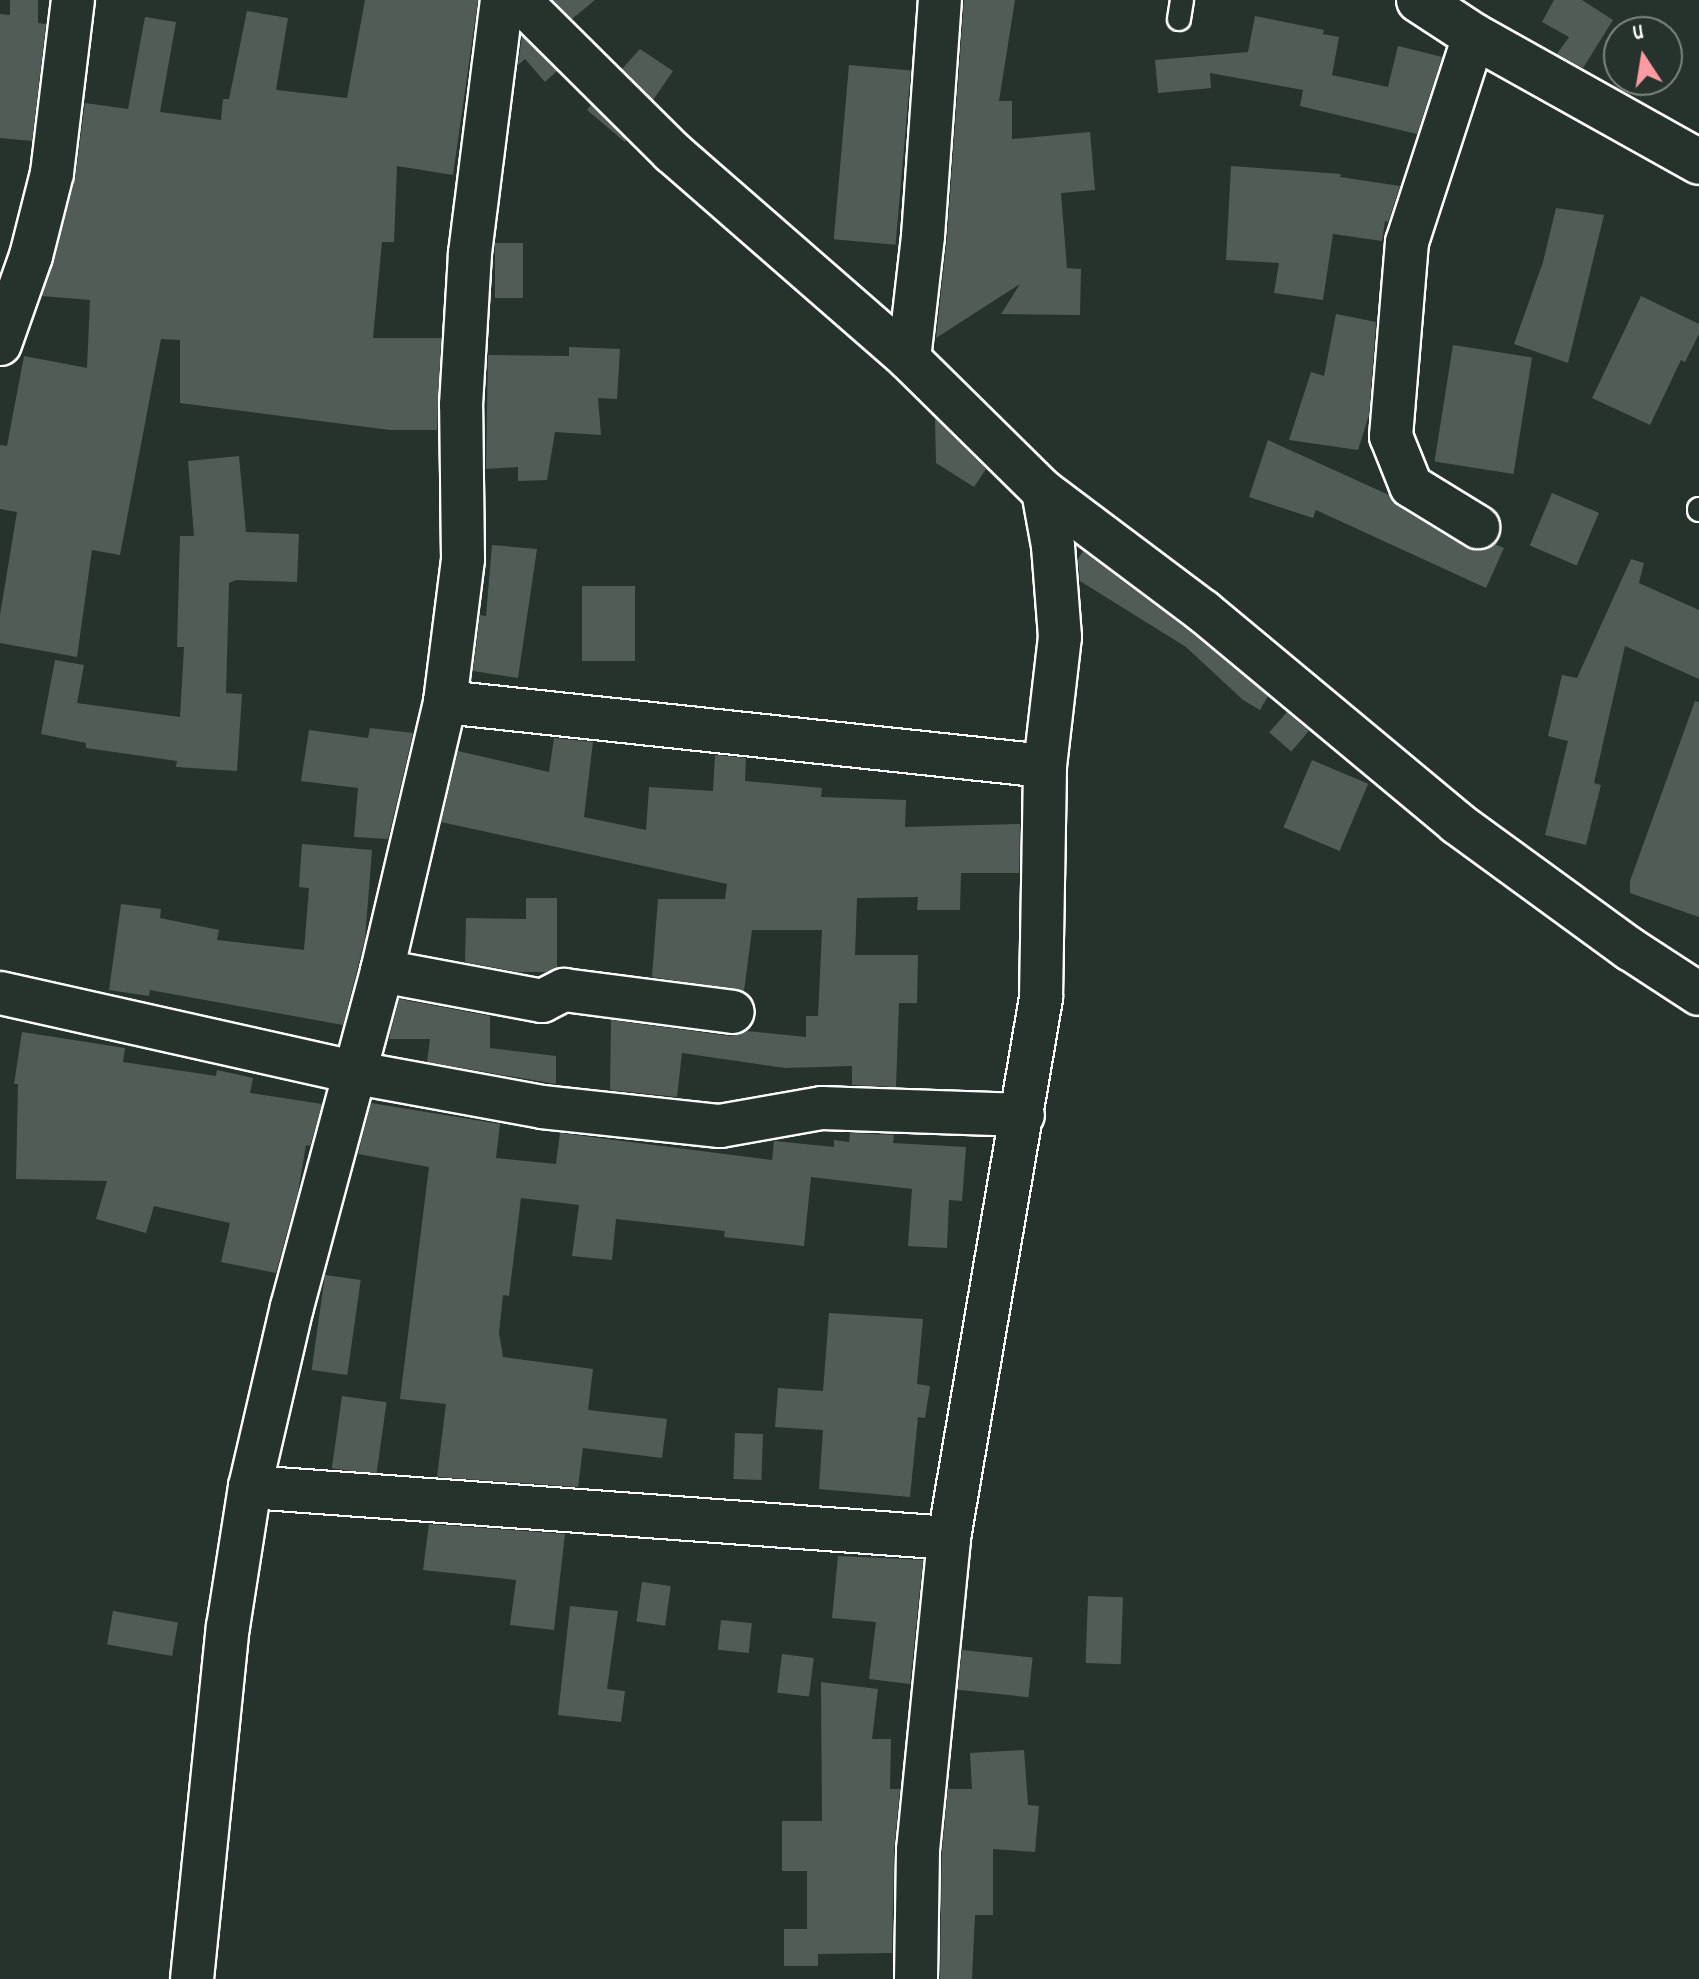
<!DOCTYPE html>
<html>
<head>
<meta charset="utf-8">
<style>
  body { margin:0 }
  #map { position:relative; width:1699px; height:1979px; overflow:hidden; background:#26332d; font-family:Dekko,sans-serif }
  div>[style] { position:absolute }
  .building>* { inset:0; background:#515c57; transform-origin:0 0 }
  .roads { filter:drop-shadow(2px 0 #fff) drop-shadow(-2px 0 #fff) drop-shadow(0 2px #fff) drop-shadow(0 -2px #fff) }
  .lane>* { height:22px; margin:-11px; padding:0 11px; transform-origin:11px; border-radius:11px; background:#26332d }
  .street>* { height:42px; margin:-21px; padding:0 21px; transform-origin:21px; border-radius:21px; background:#26332d }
  .secondary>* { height:44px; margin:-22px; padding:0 22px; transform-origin:22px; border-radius:22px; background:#26332d }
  span { translate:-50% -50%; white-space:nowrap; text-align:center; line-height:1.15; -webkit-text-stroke:6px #26332d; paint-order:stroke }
  .north { position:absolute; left:1603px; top:16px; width:80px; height:80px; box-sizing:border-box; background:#26332d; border:2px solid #7d8581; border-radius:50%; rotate:348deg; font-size:22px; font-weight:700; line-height:32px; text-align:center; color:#fff }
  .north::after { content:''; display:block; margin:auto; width:28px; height:36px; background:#ff9aa2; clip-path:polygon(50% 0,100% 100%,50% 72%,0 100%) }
</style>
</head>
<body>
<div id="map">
  <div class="building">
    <div style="clip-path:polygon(10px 0,38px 0,38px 23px,46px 24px,32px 141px,0 138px,0 14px,10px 15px)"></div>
    <div style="clip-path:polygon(365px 0,478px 0,453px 175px,397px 166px,394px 242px,382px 242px,373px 338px,441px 338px,437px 430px,390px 430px,180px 403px,180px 340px,161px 339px,120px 555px,92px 550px,77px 657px,0 643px,0 615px,17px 512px,0 509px,0 445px,7px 446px,24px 356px,87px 368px,90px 300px,42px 296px,75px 179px,85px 103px,128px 109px,145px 17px,176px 22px,160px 112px,221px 120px,223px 99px,229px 99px,247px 11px,288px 18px,276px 90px,347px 98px)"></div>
    <div style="clip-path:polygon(553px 0,595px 0,572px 19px)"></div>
    <div style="clip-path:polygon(964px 0,1015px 0,999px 101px,1012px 101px,1012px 139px,1090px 132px,1095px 190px,1061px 193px,1067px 268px,1081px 269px,1080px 315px,1001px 314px,1020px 284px,936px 338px,947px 238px)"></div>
    <div style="clip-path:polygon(1554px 0,1582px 0,1613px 20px,1583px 68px,1557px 54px,1569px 37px,1542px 22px)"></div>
    <div style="clip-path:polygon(1255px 16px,1324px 30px,1323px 34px,1339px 37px,1332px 75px,1388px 87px,1398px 46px,1442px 57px,1417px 134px,1300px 106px,1303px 90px,1210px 73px,1211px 88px,1158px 93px,1155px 60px,1248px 52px)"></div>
    <div style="clip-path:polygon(522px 36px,557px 71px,545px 82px,525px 59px,518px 65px)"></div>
    <div style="clip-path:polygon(640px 49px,673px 71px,653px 100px,622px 69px)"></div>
    <div style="left:849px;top:65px;width:62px;height:175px;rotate:5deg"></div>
    <div style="clip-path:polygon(591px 105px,626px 140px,625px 142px,587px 110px)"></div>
    <div style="clip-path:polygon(1231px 166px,1341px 174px,1340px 177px,1400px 186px,1388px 222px,1385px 221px,1382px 241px,1333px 234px,1323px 300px,1274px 293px,1279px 263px,1226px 260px)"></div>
    <div style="clip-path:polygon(1556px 208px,1604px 215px,1568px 363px,1514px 344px,1543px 262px)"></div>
    <div style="left:495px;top:243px;width:28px;height:55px"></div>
    <div style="clip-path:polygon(1641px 296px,1699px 324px,1699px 334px,1685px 362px,1681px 360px,1650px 425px,1592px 398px)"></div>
    <div style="clip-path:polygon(1336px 314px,1376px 322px,1369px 415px,1358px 450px,1289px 440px,1311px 372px,1324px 376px)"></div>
    <div style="left:1453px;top:345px;width:80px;height:118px;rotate:9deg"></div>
    <div style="clip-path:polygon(569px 347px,620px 349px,617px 399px,598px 398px,601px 435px,555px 432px,547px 480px,518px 481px,518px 467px,486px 469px,488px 355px,569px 356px)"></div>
    <div style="clip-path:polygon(935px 418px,986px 469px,974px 487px,936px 463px)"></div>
    <div style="clip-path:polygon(1268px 440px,1389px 495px,1398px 506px,1465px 547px,1478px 551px,1494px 544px,1504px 548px,1486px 588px,1316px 510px,1313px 518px,1249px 497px)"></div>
    <div style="clip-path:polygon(239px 456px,246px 532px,299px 534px,297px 582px,236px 580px,229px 583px,226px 693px,242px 694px,237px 771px,176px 767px,177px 761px,86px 748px,86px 743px,41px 734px,55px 660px,84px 665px,77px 703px,180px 717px,184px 647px,177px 647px,180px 536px,194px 536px,188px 461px)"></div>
    <div style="left:1552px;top:493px;width:51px;height:57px;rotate:23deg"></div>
    <div style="clip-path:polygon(492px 545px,537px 549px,518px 678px,473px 671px,480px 615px,486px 616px)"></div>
    <div style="clip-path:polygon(1083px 551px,1188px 630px,1268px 696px,1260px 710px,1243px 700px,1186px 647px,1080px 581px,1078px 559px)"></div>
    <div style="clip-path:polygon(1631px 559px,1644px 563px,1639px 583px,1699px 610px,1699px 679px,1625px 646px,1594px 783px,1601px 785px,1586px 845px,1545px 835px,1568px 741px,1548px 736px,1562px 675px,1577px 678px)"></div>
    <div style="left:582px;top:586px;width:53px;height:75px"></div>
    <div style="clip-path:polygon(1695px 701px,1699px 702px,1699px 917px,1630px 893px,1630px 881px)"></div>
    <div style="left:1287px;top:712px;width:29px;height:27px;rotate:41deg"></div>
    <div style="clip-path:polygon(370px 728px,413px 733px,388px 839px,354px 837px,358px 788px,301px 781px,309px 730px,368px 738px)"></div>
    <div style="clip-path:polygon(554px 738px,593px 742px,584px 817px,646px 830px,649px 787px,713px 791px,715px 755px,746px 758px,745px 781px,822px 788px,821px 797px,906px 800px,905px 827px,1020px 824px,1019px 873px,961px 873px,960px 910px,917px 910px,918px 897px,857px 898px,855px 955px,918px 955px,917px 1003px,899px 1003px,896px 1087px,852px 1085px,852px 1066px,785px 1068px,682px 1053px,677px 1097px,610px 1090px,611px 1020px,730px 1036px,747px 1031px,806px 1037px,806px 1016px,818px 1016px,822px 930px,752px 930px,744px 991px,652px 977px,658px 899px,725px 899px,727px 884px,441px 822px,458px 751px,549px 772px)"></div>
    <div style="left:1312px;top:760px;width:61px;height:73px;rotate:23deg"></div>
    <div style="clip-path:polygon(302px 844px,372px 850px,365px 939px,343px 1025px,150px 990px,149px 996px,109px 990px,121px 904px,161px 909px,160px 918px,219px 930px,217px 940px,304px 950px,309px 888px,299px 887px)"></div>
    <div style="clip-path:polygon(526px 898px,557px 898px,557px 968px,547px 972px,518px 972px,465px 962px,466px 918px,526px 919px)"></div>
    <div style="clip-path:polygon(399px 999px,490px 1016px,490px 1048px,556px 1056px,556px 1084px,427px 1062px,430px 1039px,389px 1039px)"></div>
    <div style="clip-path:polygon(22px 1032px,125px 1048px,123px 1062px,216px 1076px,217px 1070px,253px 1078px,250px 1093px,322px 1104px,310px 1146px,306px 1145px,298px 1192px,276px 1273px,221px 1262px,230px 1223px,154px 1206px,146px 1233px,96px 1219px,107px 1181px,16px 1179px,18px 1084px,14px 1084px)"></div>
    <div style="clip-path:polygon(371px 1103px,500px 1124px,496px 1158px,556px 1164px,560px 1133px,772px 1160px,774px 1141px,834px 1147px,834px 1140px,849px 1142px,850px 1133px,894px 1135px,893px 1143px,966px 1147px,962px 1201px,949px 1200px,947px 1248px,908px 1246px,912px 1189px,811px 1177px,804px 1246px,724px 1237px,725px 1231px,616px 1219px,612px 1260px,572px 1256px,579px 1205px,521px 1198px,509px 1296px,503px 1295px,499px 1333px,503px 1357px,593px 1369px,588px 1410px,667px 1419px,662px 1458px,583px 1448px,578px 1487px,437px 1477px,446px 1404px,400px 1399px,429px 1167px,358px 1154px)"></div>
    <div style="left:325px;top:1275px;width:36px;height:96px;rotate:8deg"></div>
    <div style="clip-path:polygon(829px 1313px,923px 1319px,917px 1384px,930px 1386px,925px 1418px,918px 1417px,910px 1497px,819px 1489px,823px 1430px,775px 1427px,778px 1388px,823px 1391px)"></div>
    <div style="left:342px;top:1396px;width:45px;height:73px;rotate:8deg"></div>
    <div style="left:735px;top:1433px;width:28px;height:46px;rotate:2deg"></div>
    <div style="clip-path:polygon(429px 1524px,565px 1534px,554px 1630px,510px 1625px,516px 1580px,423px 1570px)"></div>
    <div style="clip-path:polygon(838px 1556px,923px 1560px,910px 1684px,869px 1679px,876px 1622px,832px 1618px)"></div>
    <div style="left:642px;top:1582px;width:29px;height:40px;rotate:8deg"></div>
    <div style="left:1088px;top:1596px;width:35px;height:67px;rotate:2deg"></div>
    <div style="clip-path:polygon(570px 1606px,618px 1611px,607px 1689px,625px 1691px,621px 1722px,558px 1715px)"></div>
    <div style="left:113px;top:1611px;width:66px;height:34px;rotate:10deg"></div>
    <div style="left:721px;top:1620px;width:31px;height:30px;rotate:6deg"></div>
    <div style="left:962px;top:1650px;width:71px;height:40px;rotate:6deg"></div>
    <div style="left:782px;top:1654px;width:32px;height:39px;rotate:7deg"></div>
    <div style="clip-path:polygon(821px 1682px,878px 1689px,872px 1739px,891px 1739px,890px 1789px,900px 1789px,894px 1850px,892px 1953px,818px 1954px,818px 1966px,784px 1966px,784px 1929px,807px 1929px,807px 1871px,782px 1871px,782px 1821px,822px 1821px)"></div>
    <div style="clip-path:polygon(1024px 1750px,1028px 1805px,1039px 1806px,1035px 1852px,993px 1849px,993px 1915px,975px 1915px,972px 1979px,940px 1979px,942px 1851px,948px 1789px,972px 1789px,970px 1753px)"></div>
  </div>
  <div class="roads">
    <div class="lane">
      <div style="left:1179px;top:19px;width:19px;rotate:-81deg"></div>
      <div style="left:1699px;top:510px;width:1px;rotate:-90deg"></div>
    </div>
    <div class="street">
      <div style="left:519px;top:0;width:216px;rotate:44.8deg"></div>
      <div style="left:672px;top:152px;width:315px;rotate:41.1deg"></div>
      <div style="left:909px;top:359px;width:188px;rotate:44.6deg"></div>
      <div style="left:1043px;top:491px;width:200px;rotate:36.9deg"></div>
      <div style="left:1203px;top:611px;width:331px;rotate:39.8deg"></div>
      <div style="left:1457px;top:823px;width:214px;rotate:36.1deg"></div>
      <div style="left:1630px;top:949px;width:82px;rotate:33.1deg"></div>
      <div style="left:1474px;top:36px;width:217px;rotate:108deg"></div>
      <div style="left:1407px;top:242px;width:195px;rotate:94.7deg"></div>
      <div style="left:1391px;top:436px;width:54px;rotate:68.2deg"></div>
      <div style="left:1411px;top:486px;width:79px;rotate:31.5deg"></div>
      <div style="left:0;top:344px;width:93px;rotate:-70.6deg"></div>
      <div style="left:31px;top:256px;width:86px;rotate:-75.8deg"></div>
      <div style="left:52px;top:173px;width:174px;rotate:-83.1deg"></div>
      <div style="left:909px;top:359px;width:124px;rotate:-83.5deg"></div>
      <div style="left:923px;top:236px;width:237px;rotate:-85.9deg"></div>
      <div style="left:445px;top:702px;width:603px;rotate:6.09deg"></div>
      <div style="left:382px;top:971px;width:163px;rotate:10.6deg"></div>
      <div style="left:542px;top:1001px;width:25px;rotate:-27deg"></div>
      <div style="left:564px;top:990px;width:170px;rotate:7.4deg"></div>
      <div style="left:0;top:993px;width:366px;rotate:12.6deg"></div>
      <div style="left:357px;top:1073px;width:188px;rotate:10.4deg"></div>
      <div style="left:542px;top:1107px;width:179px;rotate:6.1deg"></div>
      <div style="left:720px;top:1126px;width:104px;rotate:-10deg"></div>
      <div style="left:822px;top:1108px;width:201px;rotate:2deg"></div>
      <div style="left:250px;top:1487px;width:701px;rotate:4.17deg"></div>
      <div style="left:192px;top:1979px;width:354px;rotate:-84.2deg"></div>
      <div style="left:228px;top:1627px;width:142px;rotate:-81.1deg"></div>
      <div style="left:250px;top:1487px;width:185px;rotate:-76.9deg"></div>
      <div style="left:292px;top:1307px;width:348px;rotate:-75deg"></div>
      <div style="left:382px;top:971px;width:276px;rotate:-76.8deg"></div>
      <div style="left:445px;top:702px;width:144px;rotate:-82.8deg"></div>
      <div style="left:463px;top:559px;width:154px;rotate:-90.7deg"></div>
      <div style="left:461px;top:405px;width:152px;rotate:-86.6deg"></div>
      <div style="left:470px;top:253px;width:255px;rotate:-82.8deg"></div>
      <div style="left:916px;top:1979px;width:129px;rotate:-89.1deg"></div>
      <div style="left:918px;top:1850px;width:314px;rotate:-84.3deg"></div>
      <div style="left:949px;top:1538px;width:548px;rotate:-80.33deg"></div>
      <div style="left:1041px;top:998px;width:232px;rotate:-89deg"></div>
      <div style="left:1045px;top:766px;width:130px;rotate:-83.4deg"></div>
      <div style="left:1060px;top:637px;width:91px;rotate:-94.4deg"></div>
      <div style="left:1053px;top:546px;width:56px;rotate:-100.3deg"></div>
    </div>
    <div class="secondary">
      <div style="left:1419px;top:0;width:66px;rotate:33.2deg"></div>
      <div style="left:1474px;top:36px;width:258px;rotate:29.2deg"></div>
    </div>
  </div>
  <div class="north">U</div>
</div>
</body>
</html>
